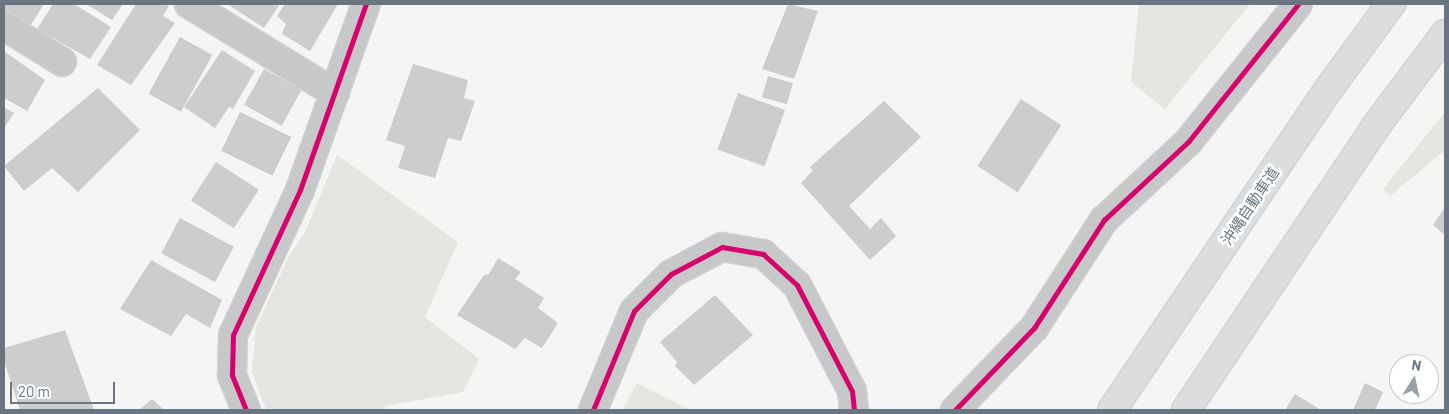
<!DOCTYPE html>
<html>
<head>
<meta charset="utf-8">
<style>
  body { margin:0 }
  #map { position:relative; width:1449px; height:414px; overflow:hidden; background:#f5f5f4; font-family:Barlow,"Noto Sans JP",sans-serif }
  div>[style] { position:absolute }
  .green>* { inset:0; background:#e4e6e2 }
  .building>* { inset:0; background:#cccdce; transform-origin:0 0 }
  .roads { filter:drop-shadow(1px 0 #d1d2d2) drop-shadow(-1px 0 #d1d2d2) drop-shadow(0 1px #d1d2d2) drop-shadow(0 -1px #d1d2d2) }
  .minor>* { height:28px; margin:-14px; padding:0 14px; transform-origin:14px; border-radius:14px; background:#c6c8c9 }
  .motorway>* { height:28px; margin:-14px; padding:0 14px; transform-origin:14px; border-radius:14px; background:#dcddde }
  .cycleway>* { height:5px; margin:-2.5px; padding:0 2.5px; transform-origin:2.5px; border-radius:2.5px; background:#d6006c }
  span { translate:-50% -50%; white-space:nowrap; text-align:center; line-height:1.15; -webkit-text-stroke:5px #fff; paint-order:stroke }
  .street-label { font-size:15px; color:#697681 }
  .frame { position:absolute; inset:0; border:5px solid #697681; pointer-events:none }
  .north { position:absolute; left:1389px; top:354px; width:50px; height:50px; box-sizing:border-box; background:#fff; border:1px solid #c3c8cd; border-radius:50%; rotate:10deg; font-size:14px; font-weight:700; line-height:20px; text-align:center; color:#697681 }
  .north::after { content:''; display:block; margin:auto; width:18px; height:22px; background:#9aa2a9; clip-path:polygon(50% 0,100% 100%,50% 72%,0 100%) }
  .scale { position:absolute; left:10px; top:382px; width:105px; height:22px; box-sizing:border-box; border:2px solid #697681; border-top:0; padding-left:6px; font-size:15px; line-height:18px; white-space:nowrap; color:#697681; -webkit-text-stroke:4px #fff; paint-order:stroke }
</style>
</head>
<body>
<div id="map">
  <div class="green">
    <div style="clip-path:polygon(1139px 4px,1250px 4px,1165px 109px,1131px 82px)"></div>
    <div style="clip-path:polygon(1445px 112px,1445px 150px,1390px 196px,1383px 189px)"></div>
    <div style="clip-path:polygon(337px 155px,458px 242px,425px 317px,479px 359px,463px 392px,385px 406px,385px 410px,267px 410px,265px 407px,252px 372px,256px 327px,288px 258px,306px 230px)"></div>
    <div style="clip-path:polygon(637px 383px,691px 410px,623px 410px)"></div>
  </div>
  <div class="building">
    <div style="clip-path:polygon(4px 4px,44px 4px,29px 28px,4px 12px)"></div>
    <div style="clip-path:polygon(53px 4px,74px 4px,111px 27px,90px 59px,37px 29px)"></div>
    <div style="clip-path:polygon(86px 4px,123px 4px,112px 20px)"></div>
    <div style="clip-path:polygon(136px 4px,165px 4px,169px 6px,163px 16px,175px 23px,131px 85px,97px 65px)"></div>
    <div style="clip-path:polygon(227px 4px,280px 4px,264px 28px)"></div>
    <div style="clip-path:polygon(285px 4px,338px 4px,310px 51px,282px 34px,286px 24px,277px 16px)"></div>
    <div style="clip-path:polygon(788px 4px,818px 11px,794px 79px,762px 69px)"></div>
    <div style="left:180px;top:37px;width:37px;height:65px;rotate:29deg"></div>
    <div style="clip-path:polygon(222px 50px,255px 71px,233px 109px,229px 107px,215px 128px,184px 107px)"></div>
    <div style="clip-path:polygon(4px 51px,45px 80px,27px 111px,4px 98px)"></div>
    <div style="clip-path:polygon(413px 64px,468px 80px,464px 98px,475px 101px,461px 141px,448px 138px,435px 178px,398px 168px,405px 146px,386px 140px)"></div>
    <div style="left:264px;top:69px;width:43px;height:41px;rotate:29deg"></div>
    <div style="left:768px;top:76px;width:26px;height:22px;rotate:16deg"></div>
    <div style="clip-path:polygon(98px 88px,140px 130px,78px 192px,52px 168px,24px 191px,4px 166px)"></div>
    <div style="left:738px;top:93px;width:50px;height:60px;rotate:20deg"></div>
    <div style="left:1021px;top:99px;width:48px;height:80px;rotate:33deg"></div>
    <div style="clip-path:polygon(884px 101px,921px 137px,849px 206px,870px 229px,881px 218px,896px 236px,870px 260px,801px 183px,813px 170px,810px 167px)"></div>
    <div style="clip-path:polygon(4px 107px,14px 113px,4px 128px)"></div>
    <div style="left:240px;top:112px;width:57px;height:43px;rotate:26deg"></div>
    <div style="left:216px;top:162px;width:51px;height:46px;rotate:33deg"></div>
    <div style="clip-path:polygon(1445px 207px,1445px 235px,1433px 225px)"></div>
    <div style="left:180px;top:218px;width:61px;height:40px;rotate:28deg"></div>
    <div style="clip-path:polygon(498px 258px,521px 272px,515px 279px,544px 298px,538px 308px,558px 323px,542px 348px,525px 338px,515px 349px,457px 315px,484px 275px,489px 274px)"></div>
    <div style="clip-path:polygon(151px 260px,222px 300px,210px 328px,186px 314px,171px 336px,120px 309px)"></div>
    <div style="clip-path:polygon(715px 295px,753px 335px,694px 385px,675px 366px,677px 362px,660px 342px)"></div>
    <div style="clip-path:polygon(65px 330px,94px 410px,20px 410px,4px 361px,4px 348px)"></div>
    <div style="clip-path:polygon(1365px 383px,1383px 392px,1375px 410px,1353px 410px)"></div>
    <div style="clip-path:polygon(1295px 394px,1321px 410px,1285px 410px)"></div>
    <div style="clip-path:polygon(152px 399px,164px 410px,139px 410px)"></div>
  </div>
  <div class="roads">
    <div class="minor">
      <div style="left:189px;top:4px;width:171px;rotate:31.4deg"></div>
      <div style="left:4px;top:26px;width:68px;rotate:31.8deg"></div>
      <div style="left:246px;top:410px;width:38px;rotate:-112deg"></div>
      <div style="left:232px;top:375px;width:40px;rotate:-88.6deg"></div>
      <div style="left:233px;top:335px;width:160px;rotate:-65.2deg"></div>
      <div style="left:300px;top:190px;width:197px;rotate:-70.5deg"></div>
      <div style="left:593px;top:410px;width:107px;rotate:-67.5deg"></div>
      <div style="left:634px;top:311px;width:52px;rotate:-45deg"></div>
      <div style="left:671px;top:274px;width:58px;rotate:-27.9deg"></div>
      <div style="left:722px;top:247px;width:42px;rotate:9.7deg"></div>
      <div style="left:763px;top:254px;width:46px;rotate:42.4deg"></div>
      <div style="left:797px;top:285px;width:119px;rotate:62.6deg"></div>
      <div style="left:852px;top:391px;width:19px;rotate:84deg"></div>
      <div style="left:955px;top:410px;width:114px;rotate:-46.1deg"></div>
      <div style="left:1034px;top:328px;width:129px;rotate:-57.1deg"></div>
      <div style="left:1104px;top:220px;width:115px;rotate:-42.9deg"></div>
      <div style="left:1188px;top:142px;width:176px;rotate:-51.4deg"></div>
    </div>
    <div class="motorway">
      <div style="left:1112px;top:410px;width:386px;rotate:-56deg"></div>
      <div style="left:1328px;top:90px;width:107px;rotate:-53.8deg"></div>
      <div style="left:1186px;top:410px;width:342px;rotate:-56.2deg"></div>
      <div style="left:1376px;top:126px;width:115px;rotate:-53.1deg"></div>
    </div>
  </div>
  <div class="cycleway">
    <div style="left:246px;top:410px;width:38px;rotate:-112deg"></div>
    <div style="left:232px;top:375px;width:40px;rotate:-88.6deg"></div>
    <div style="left:233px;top:335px;width:160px;rotate:-65.2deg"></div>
    <div style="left:300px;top:190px;width:197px;rotate:-70.5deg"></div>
    <div style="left:593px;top:410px;width:107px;rotate:-67.5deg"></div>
    <div style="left:634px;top:311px;width:52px;rotate:-45deg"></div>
    <div style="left:671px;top:274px;width:58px;rotate:-27.9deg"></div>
    <div style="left:722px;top:247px;width:42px;rotate:9.7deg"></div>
    <div style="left:763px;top:254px;width:46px;rotate:42.4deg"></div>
    <div style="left:797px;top:285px;width:119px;rotate:62.6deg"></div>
    <div style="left:852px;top:391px;width:19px;rotate:84deg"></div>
    <div style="left:955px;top:410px;width:114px;rotate:-46.1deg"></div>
    <div style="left:1034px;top:328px;width:129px;rotate:-57.1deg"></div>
    <div style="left:1104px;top:220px;width:115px;rotate:-42.9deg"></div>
    <div style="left:1188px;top:142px;width:176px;rotate:-51.4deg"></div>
  </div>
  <div class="street-label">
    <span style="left:1250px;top:206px;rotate:-56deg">沖縄自動車道</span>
  </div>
  <div class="frame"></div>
  <div class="north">N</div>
  <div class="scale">20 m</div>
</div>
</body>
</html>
